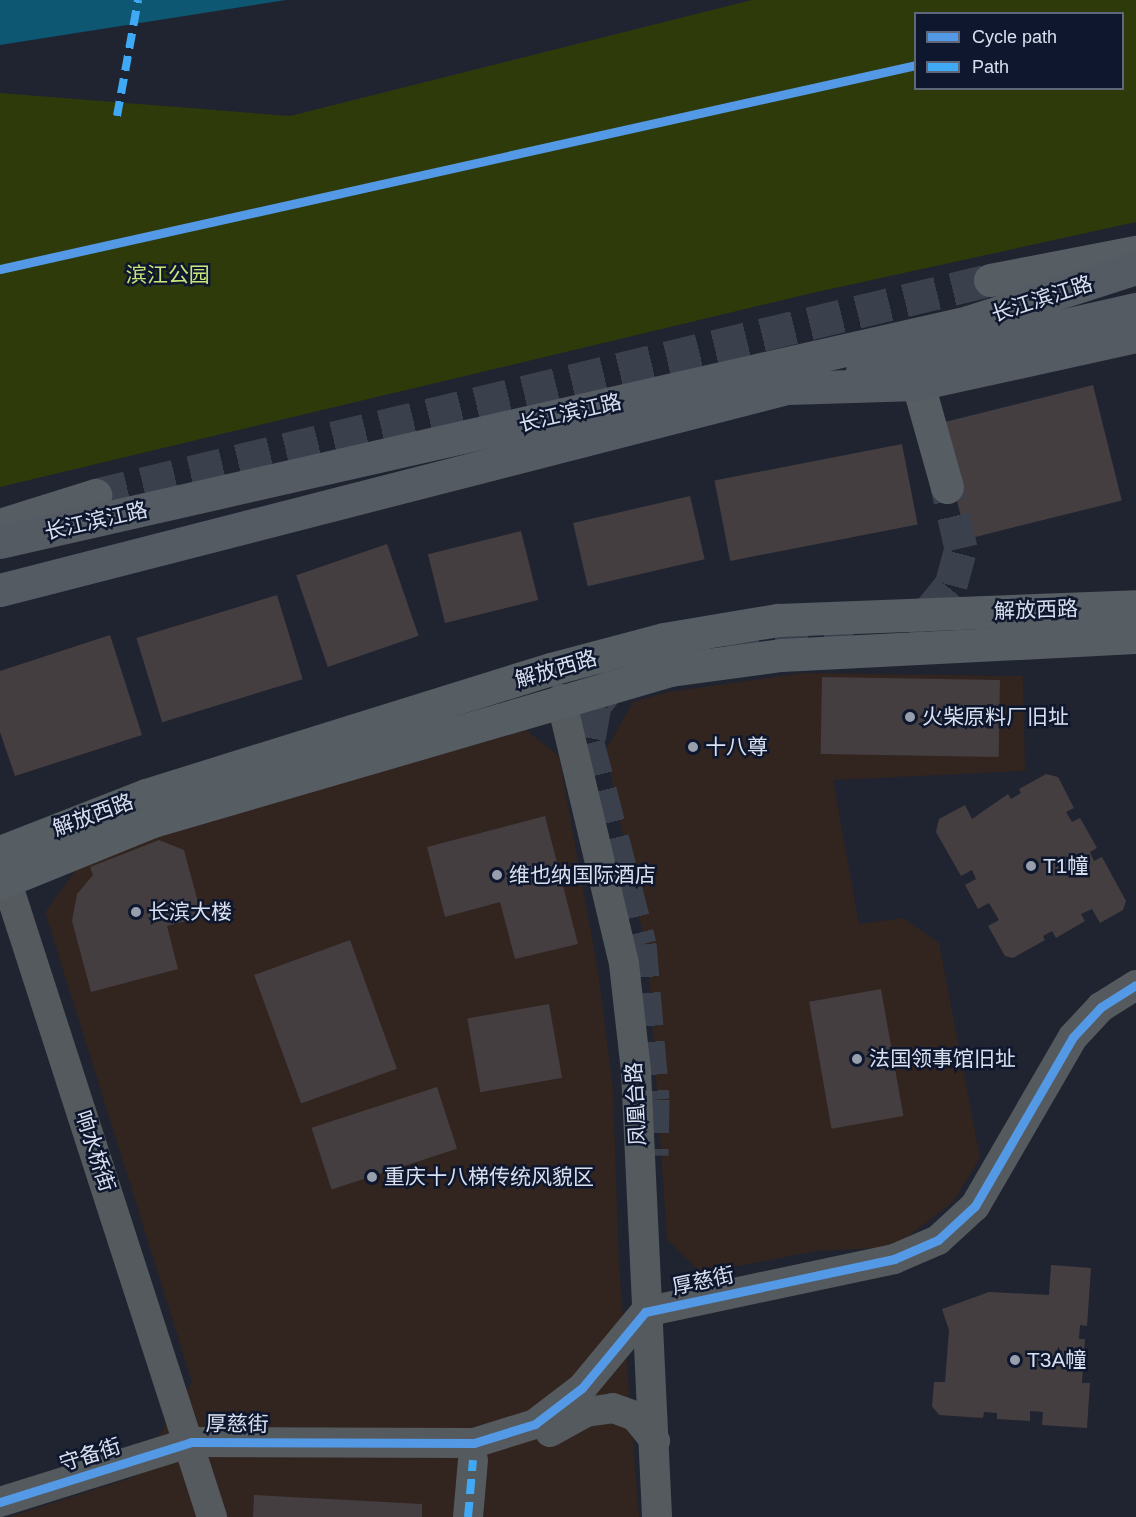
<!DOCTYPE html>
<html>
<head>
<meta charset="utf-8">
<style>
  body { margin:0 }
  #map { position:relative; width:1136px; height:1517px; overflow:hidden; background:#1f2430; font-family:Arial,"Noto Sans SC",sans-serif }
  div>[style] { position:absolute }
  .commercial>* { inset:0; background:#32241f }
  .green>* { inset:0; background:#2e3a0a }
  .water>* { inset:0; background:#0d5772 }
  .building>* { inset:0; background:#443e40; transform-origin:0 0 }
  .secondary-tunnel>* { height:33px; margin-top:-16.5px; transform-origin:0; background:repeating-linear-gradient(90deg,#3b404d 0 33px,transparent 0 49px) }
  .street>* { height:30px; margin:-15px; padding:0 15px; transform-origin:15px; border-radius:15px; background:#555a5e }
  .secondary>* { height:33px; margin:-16.5px; padding:0 16.5px; transform-origin:16.5px; border-radius:16.5px; background:#565d63 }
  .primary>* { height:33px; margin:-16.5px; padding:0 16.5px; transform-origin:16.5px; border-radius:16.5px; background:#555b63 }
  .quiet>* { height:8px; margin-top:-4px; transform-origin:0; background:repeating-linear-gradient(90deg,#3fa9f5 0 15px,transparent 0 23px) }
  .cycleway>* { height:9px; margin:-4.5px; padding:0 4.5px; transform-origin:4.5px; border-radius:4.5px; background:#5399e6 }
  .dots>* { width:16px; height:16px; translate:-50% -50%; box-sizing:border-box; border:3px solid #0e172d; border-radius:50% }
  span { translate:-50% -50%; white-space:nowrap; text-align:center; line-height:1.15; -webkit-text-stroke:5px #0e172d; paint-order:stroke }
  .park-label { font-size:21px; color:#c8e57b }
  .street-label { font-size:21px; color:#d8e0ef }
  .poi-label { font-size:21px; color:#d8e0ef }
  .left { translate:0 -50%; text-align:left }
  .legend { position:absolute; left:914px; top:12px; width:210px; height:78px; box-sizing:border-box; background:#0e172d; border:2px solid #5f677b; margin:0; padding:8px 10px; list-style:none; font-size:18px; color:#d8e0ef }
  .legend li { display:flex; align-items:center; gap:12px; height:30px }
  .legend b { width:30px; border:2px solid #5f677b }
</style>
</head>
<body>
<div id="map">
  <div class="commercial">
    <div style="clip-path:polygon(804px 673px,1023px 676px,1025px 771px,833px 780px,859px 924px,903px 918px,939px 943px,980px 1158px,953px 1202px,905px 1239px,878px 1248px,817px 1251px,701px 1273px,667px 1239px,648px 962px,606px 750px,633px 702px,668px 692px)"></div>
    <div style="clip-path:polygon(526px 730px,559px 756px,598px 971px,613px 1088px,619px 1265px,639px 1517px,9px 1517px,134px 1477px,192px 1382px,45px 912px,79px 866px,158px 836px)"></div>
  </div>
  <div class="green">
    <div style="clip-path:polygon(evenodd,752px 0,1136px 0,1136px 222px,808px 294px,0 487px,0 93px,290px 116px,752px 0,916px 14px,1122px 14px,1122px 88px,916px 88px,916px 14px)"></div>
  </div>
  <div class="water">
    <div style="clip-path:polygon(0 0,286px 0,0 45px)"></div>
  </div>
  <div class="building">
    <div style="left:1093px;top:385px;width:119px;height:160px;rotate:76deg"></div>
    <div style="left:902px;top:444px;width:82px;height:191px;rotate:79deg"></div>
    <div style="left:690px;top:496px;width:65px;height:120px;rotate:77deg"></div>
    <div style="left:521px;top:531px;width:71px;height:96px;rotate:76deg"></div>
    <div style="left:387px;top:544px;width:97px;height:96px;rotate:71deg"></div>
    <div style="left:277px;top:595px;width:88px;height:147px;rotate:73deg"></div>
    <div style="clip-path:polygon(110px 635px,142px 735px,15px 776px,0 732px,0 671px)"></div>
    <div style="left:822px;top:677px;width:178px;height:77px;rotate:1deg"></div>
    <div style="clip-path:polygon(1046px 774px,1058px 777px,1074px 808px,1066px 812px,1072px 822px,1080px 818px,1097px 848px,1090px 852px,1094px 861px,1102px 857px,1126px 901px,1123px 910px,1100px 923px,1092px 909px,1081px 914px,1085px 921px,1056px 938px,1052px 931px,1043px 936px,1045px 940px,1013px 958px,1005px 956px,988px 926px,999px 920px,989px 903px,978px 909px,965px 885px,976px 879px,972px 870px,961px 876px,936px 832px,939px 819px,965px 805px,972px 819px,1008px 794px,1011px 799px,1021px 793px,1019px 789px)"></div>
    <div style="clip-path:polygon(545px 816px,578px 944px,515px 959px,500px 902px,445px 917px,427px 847px)"></div>
    <div style="clip-path:polygon(159px 840px,184px 850px,202px 917px,167px 926px,178px 969px,91px 992px,72px 921px,77px 894px,93px 875px,90px 867px)"></div>
    <div style="left:350px;top:940px;width:137px;height:102px;rotate:70deg"></div>
    <div style="left:881px;top:989px;width:129px;height:73px;rotate:80deg"></div>
    <div style="left:549px;top:1004px;width:75px;height:83px;rotate:80deg"></div>
    <div style="left:437px;top:1087px;width:65px;height:132px;rotate:72deg"></div>
    <div style="clip-path:polygon(1051px 1265px,1091px 1268px,1087px 1326px,1080px 1325px,1079px 1339px,1085px 1339px,1082px 1383px,1090px 1383px,1087px 1428px,1042px 1425px,1043px 1412px,1030px 1411px,1030px 1421px,997px 1419px,997px 1413px,984px 1412px,983px 1418px,939px 1415px,932px 1406px,934px 1382px,945px 1382px,949px 1330px,942px 1309px,989px 1292px,1049px 1295px)"></div>
    <div style="clip-path:polygon(254px 1495px,422px 1504px,422px 1517px,253px 1517px)"></div>
  </div>
  <div class="secondary-tunnel">
    <div style="left:95px;top:495px;width:920px;rotate:-13.51deg"></div>
    <div style="left:906px;top:620px;width:23px;rotate:-18deg"></div>
    <div style="left:928px;top:613px;width:36px;rotate:-51deg"></div>
    <div style="left:951px;top:585px;width:38px;rotate:-75deg"></div>
    <div style="left:961px;top:548px;width:63px;rotate:-102.9deg"></div>
    <div style="left:678px;top:652px;width:176px;rotate:-7.2deg"></div>
    <div style="left:619px;top:674px;width:39px;rotate:128deg"></div>
    <div style="left:595px;top:705px;width:39px;rotate:100deg"></div>
    <div style="left:588px;top:743px;width:208px;rotate:75.5deg"></div>
    <div style="left:640px;top:944px;width:156px;rotate:85.2deg"></div>
    <div style="left:653px;top:1099px;width:56px;rotate:91deg"></div>
  </div>
  <div class="street">
    <div style="left:561px;top:699px;width:272px;rotate:76.6deg"></div>
    <div style="left:624px;top:964px;width:108px;rotate:83.6deg"></div>
    <div style="left:636px;top:1071px;width:446px;rotate:87.3deg"></div>
    <div style="left:0;top:861px;width:689px;rotate:72.09deg"></div>
    <div style="left:550px;top:1432px;width:41px;rotate:-29.1deg"></div>
    <div style="left:586px;top:1412px;width:27px;rotate:-8deg"></div>
    <div style="left:613px;top:1408px;width:23px;rotate:20deg"></div>
    <div style="left:635px;top:1416px;width:32px;rotate:51deg"></div>
    <div style="left:0;top:1502px;width:200px;rotate:-17.4deg"></div>
    <div style="left:191px;top:1442px;width:283px;rotate:0.2deg"></div>
    <div style="left:474px;top:1443px;width:64px;rotate:-17.3deg"></div>
    <div style="left:535px;top:1424px;width:59px;rotate:-37.5deg"></div>
    <div style="left:582px;top:1388px;width:99px;rotate:-50.3deg"></div>
    <div style="left:645px;top:1312px;width:255px;rotate:-12deg"></div>
    <div style="left:894px;top:1259px;width:48px;rotate:-23.4deg"></div>
    <div style="left:938px;top:1240px;width:50px;rotate:-42.6deg"></div>
    <div style="left:975px;top:1206px;width:195px;rotate:-59.9deg"></div>
    <div style="left:1073px;top:1037px;width:41px;rotate:-47deg"></div>
    <div style="left:1101px;top:1007px;width:41px;rotate:-32.2deg"></div>
    <div style="left:468px;top:1517px;width:57px;rotate:-85deg"></div>
  </div>
  <div class="secondary">
    <div style="left:990px;top:280px;width:149px;rotate:-10.9deg"></div>
    <div style="left:918px;top:384px;width:107px;rotate:74.3deg"></div>
    <div style="left:0;top:525px;width:100px;rotate:-17.5deg"></div>
    <div style="left:0;top:852px;width:157px;rotate:-21.3deg"></div>
    <div style="left:146px;top:795px;width:424px;rotate:-17.3deg"></div>
    <div style="left:551px;top:669px;width:117px;rotate:-14.9deg"></div>
    <div style="left:664px;top:639px;width:116px;rotate:-9.5deg"></div>
    <div style="left:778px;top:620px;width:358px;rotate:-2.2deg"></div>
    <div style="left:0;top:883px;width:165px;rotate:-22.1deg"></div>
    <div style="left:153px;top:821px;width:539px;rotate:-16.28deg"></div>
    <div style="left:670px;top:670px;width:112px;rotate:-7.7deg"></div>
    <div style="left:781px;top:655px;width:355px;rotate:-2.9deg"></div>
  </div>
  <div class="primary">
    <div style="left:862px;top:371px;width:281px;rotate:-12.8deg"></div>
    <div style="left:0;top:542px;width:993px;rotate:-12.8deg"></div>
    <div style="left:968px;top:322px;width:176px;rotate:-17.8deg"></div>
    <div style="left:0;top:590px;width:813px;rotate:-14.4deg"></div>
    <div style="left:787px;top:388px;width:131px;rotate:-1.7deg"></div>
    <div style="left:918px;top:384px;width:223px;rotate:-12.4deg"></div>
  </div>
  <div class="quiet">
    <div style="left:117px;top:116px;width:118px;rotate:-79.7deg"></div>
    <div style="left:468px;top:1517px;width:57px;rotate:-85deg"></div>
  </div>
  <div class="cycleway">
    <div style="left:0;top:269px;width:938px;rotate:-12.56deg"></div>
    <div style="left:0;top:1502px;width:200px;rotate:-17.4deg"></div>
    <div style="left:191px;top:1442px;width:283px;rotate:0.2deg"></div>
    <div style="left:474px;top:1443px;width:64px;rotate:-17.3deg"></div>
    <div style="left:535px;top:1424px;width:59px;rotate:-37.5deg"></div>
    <div style="left:582px;top:1388px;width:99px;rotate:-50.3deg"></div>
    <div style="left:645px;top:1312px;width:255px;rotate:-12deg"></div>
    <div style="left:894px;top:1259px;width:48px;rotate:-23.4deg"></div>
    <div style="left:938px;top:1240px;width:50px;rotate:-42.6deg"></div>
    <div style="left:975px;top:1206px;width:195px;rotate:-59.9deg"></div>
    <div style="left:1073px;top:1037px;width:41px;rotate:-47deg"></div>
    <div style="left:1101px;top:1007px;width:41px;rotate:-32.2deg"></div>
  </div>
  <div class="dots">
    <div style="left:910px;top:717px;background:#979eac"></div>
    <div style="left:693px;top:747px;background:#979eac"></div>
    <div style="left:1031px;top:866px;background:#979eac"></div>
    <div style="left:497px;top:875px;background:#979eac"></div>
    <div style="left:136px;top:912px;background:#979eac"></div>
    <div style="left:857px;top:1059px;background:#979eac"></div>
    <div style="left:372px;top:1177px;background:#979eac"></div>
    <div style="left:1015px;top:1360px;background:#979eac"></div>
  </div>
  <div class="park-label">
    <span style="left:168px;top:275px">滨江公园</span>
  </div>
  <div class="street-label">
    <span style="left:1042px;top:299px;rotate:-18deg">长江滨江路</span>
    <span style="left:570px;top:413px;rotate:-13deg">长江滨江路</span>
    <span style="left:96px;top:521px;rotate:-13deg">长江滨江路</span>
    <span style="left:1036px;top:610px;rotate:-2deg">解放西路</span>
    <span style="left:556px;top:669px;rotate:-16deg">解放西路</span>
    <span style="left:93px;top:815px;rotate:-20deg">解放西路</span>
    <span style="left:636px;top:1104px;rotate:-93deg">凤凰台路</span>
    <span style="left:95px;top:1151px;rotate:72deg">响水桥街</span>
    <span style="left:703px;top:1281px;rotate:-12deg">厚慈街</span>
    <span style="left:237px;top:1424px;rotate:1deg">厚慈街</span>
    <span style="left:90px;top:1455px;rotate:-18deg">守备街</span>
  </div>
  <div class="poi-label">
    <span class="left" style="left:922px;top:717px">火柴原料厂旧址</span>
    <span class="left" style="left:705px;top:747px">十八尊</span>
    <span class="left" style="left:1043px;top:866px">T1幢</span>
    <span class="left" style="left:509px;top:875px">维也纳国际酒店</span>
    <span class="left" style="left:148px;top:912px">长滨大楼</span>
    <span class="left" style="left:869px;top:1059px">法国领事馆旧址</span>
    <span class="left" style="left:384px;top:1177px">重庆十八梯传统风貌区</span>
    <span class="left" style="left:1027px;top:1360px">T3A幢</span>
  </div>
  <ul class="legend">
  <li><b style="height:8px;background:#5399e6"></b>Cycle path</li>
  <li><b style="height:8px;background:#3fa9f5"></b>Path</li>
  </ul>
</div>
</body>
</html>
